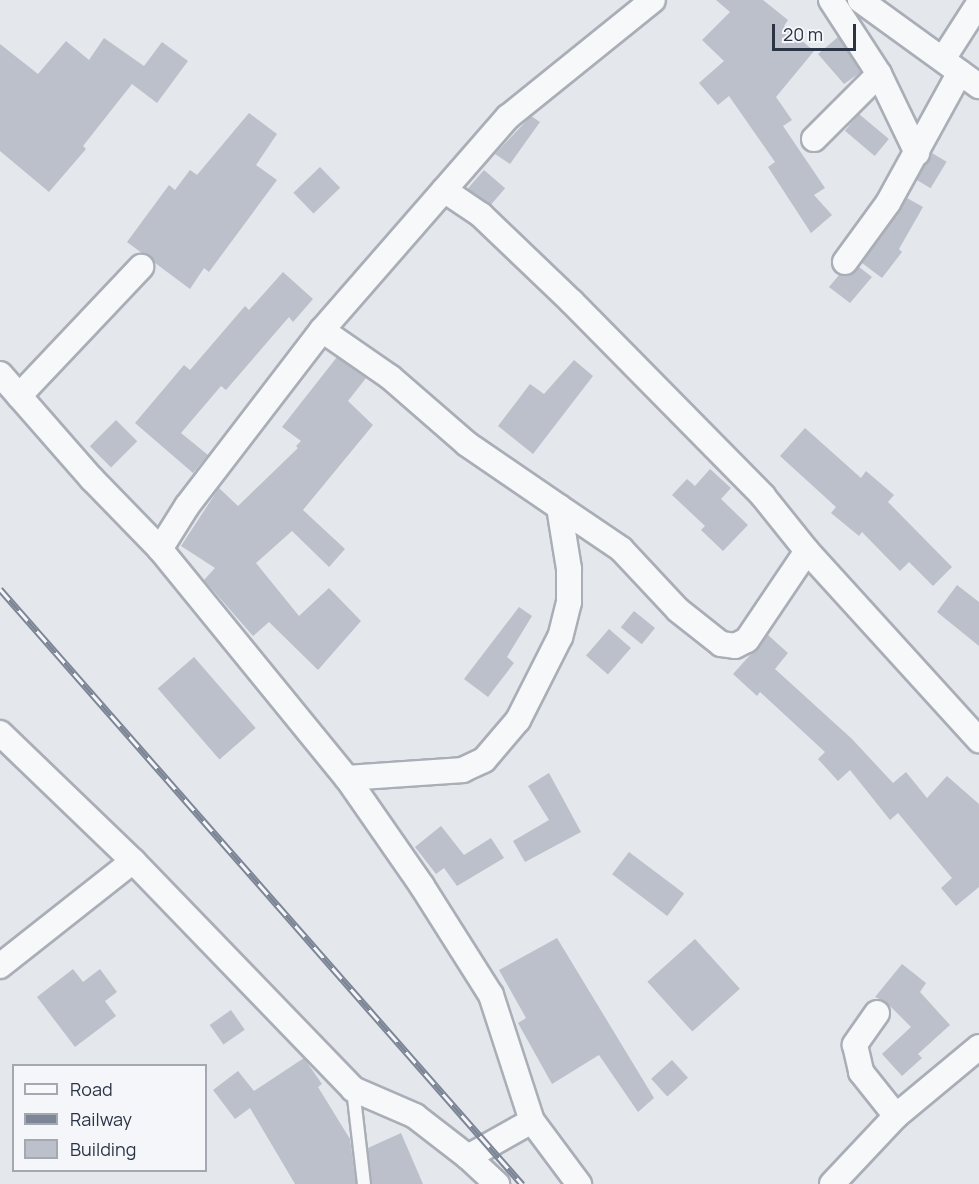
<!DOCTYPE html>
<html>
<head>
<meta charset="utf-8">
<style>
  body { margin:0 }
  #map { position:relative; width:979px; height:1184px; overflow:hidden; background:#e4e7ec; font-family:Manrope,sans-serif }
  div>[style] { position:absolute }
  .building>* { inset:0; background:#bbc0ca; transform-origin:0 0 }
  .roads { filter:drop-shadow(2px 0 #a9aeb7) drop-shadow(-2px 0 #a9aeb7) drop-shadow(0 2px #a9aeb7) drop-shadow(0 -2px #a9aeb7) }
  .lane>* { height:12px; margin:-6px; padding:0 6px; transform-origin:6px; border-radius:6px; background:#f7f8fa }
  .street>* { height:24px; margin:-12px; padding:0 12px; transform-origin:12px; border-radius:12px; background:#f7f8fa }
  .rail>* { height:7px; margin-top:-3.5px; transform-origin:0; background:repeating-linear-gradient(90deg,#f4f6f9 0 14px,#7d8696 0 28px); box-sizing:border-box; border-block:2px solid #7d8696 }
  span { translate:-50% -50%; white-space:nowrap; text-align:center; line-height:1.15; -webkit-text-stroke:4.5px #f4f6f9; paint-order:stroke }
  .legend { position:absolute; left:12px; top:1064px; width:195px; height:108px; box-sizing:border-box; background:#f4f6f9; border:2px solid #a4a8b1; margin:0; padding:8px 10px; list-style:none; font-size:18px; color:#2b3445 }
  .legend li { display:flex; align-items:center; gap:12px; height:30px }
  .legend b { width:30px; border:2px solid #a4a8b1 }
  .scale { position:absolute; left:772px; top:24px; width:84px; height:27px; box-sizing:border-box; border:3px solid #2b3445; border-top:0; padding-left:8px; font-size:18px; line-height:21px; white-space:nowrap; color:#2b3445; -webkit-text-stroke:4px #f4f6f9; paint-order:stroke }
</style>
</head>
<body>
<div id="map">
  <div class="building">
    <div style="clip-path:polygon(716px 0,763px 0,788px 20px,784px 26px,814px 51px,776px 97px,792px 120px,783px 126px,825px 188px,814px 195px,832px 215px,811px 233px,768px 167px,775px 162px,729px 96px,718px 105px,699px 83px,724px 61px,702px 40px,730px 12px)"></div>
    <div style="clip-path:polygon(838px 37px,861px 72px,844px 84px,818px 54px)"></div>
    <div style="clip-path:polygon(104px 38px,144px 66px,162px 42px,188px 61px,157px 103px,132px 84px,83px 146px,86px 149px,49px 192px,0 151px,0 44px,38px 74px,66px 41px,89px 60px)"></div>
    <div style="clip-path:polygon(249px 113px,277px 134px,256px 165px,277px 180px,209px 272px,204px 268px,190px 289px,127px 242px,169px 185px,175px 190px,190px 170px,197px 175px)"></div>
    <div style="left:859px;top:114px;width:39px;height:22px;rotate:40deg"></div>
    <div style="clip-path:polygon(531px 116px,540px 122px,510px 164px,495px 154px)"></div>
    <div style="left:932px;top:153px;width:17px;height:31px;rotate:31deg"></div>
    <div style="left:320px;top:167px;width:29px;height:37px;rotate:46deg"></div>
    <div style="left:484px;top:170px;width:28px;height:25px;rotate:41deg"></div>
    <div style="clip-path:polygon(907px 198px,923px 207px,899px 249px,902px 252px,882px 278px,862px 263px)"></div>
    <div style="clip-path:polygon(859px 267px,872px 277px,850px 303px,829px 287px,839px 275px,850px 275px)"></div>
    <div style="clip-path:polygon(283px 272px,313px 299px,293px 322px,289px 317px,226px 390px,221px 386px,181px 433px,208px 455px,193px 473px,135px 423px,184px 365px,190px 370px,245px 306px,249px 310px)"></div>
    <div style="clip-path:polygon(337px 357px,366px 378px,348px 401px,373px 425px,303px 510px,345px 549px,329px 567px,292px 531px,256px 563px,299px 616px,329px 588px,361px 621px,318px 670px,269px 622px,253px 636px,204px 580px,215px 568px,181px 546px,219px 488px,238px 506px,298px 448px,296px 446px,301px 441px,282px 427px)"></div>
    <div style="clip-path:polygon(574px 360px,593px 376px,533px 454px,498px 426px,530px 384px,544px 394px)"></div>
    <div style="left:116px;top:420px;width:30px;height:37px;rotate:45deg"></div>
    <div style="clip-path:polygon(805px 428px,861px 478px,866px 471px,894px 495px,888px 502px,952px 567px,933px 586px,909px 562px,900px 571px,862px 532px,859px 536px,831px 513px,836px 507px,780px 456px)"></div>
    <div style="clip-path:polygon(710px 469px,731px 488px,721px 499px,748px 525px,723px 551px,701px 530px,705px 526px,672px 495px,687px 479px,695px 486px)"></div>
    <div style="clip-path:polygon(957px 585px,979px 602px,979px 646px,937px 612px)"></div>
    <div style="clip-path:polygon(519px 607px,532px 616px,507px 657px,514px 663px,488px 697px,464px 679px)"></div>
    <div style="left:634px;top:611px;width:27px;height:21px;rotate:39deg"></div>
    <div style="left:609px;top:629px;width:29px;height:35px;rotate:41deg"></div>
    <div style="clip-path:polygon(768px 635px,788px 653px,775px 669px,852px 739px,893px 783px,906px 772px,927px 798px,947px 776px,979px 804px,979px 887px,956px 906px,941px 888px,952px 878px,898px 813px,890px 820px,850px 770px,838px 781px,818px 759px,825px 752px,760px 692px,757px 696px,733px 674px)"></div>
    <div style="left:194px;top:657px;width:94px;height:48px;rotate:49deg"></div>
    <div style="clip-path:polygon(549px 773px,581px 832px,525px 862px,513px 841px,549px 820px,528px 786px)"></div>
    <div style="clip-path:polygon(441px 826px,464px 855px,491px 838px,504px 858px,457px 886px,444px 868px,436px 874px,415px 847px)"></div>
    <div style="left:629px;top:852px;width:69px;height:28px;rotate:37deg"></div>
    <div style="clip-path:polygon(557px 938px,654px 1098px,638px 1112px,599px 1055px,552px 1084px,518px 1023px,526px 1018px,499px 970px)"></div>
    <div style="left:695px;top:939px;width:67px;height:64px;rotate:48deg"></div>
    <div style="clip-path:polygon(902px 964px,926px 983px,920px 992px,950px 1025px,918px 1054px,922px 1058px,902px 1076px,882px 1054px,911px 1027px,886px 1002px,875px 997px)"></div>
    <div style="clip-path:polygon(73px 969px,83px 982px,100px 969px,117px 992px,105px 1001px,116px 1016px,75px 1047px,37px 997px)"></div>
    <div style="left:231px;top:1010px;width:24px;height:26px;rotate:55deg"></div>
    <div style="clip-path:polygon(304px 1058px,322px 1084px,318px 1087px,350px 1139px,356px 1184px,295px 1184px,250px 1108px,235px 1119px,213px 1090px,238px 1071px,254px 1091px)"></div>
    <div style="left:672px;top:1060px;width:24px;height:28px;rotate:48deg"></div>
    <div style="clip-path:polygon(401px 1133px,423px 1184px,372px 1184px,368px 1148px)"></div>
  </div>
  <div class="roads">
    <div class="lane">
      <div style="left:353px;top:1089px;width:96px;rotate:83.4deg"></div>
    </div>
    <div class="street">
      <div style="left:831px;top:0;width:88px;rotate:57deg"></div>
      <div style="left:879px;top:74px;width:88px;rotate:64.3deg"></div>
      <div style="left:860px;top:0;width:147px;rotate:35.9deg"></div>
      <div style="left:943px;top:59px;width:67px;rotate:-57.3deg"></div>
      <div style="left:814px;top:139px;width:92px;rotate:-45deg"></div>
      <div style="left:444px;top:190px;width:45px;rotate:34deg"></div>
      <div style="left:481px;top:215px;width:126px;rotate:43.7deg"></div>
      <div style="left:572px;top:302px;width:272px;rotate:45.4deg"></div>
      <div style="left:763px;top:496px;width:70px;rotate:51.3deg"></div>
      <div style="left:807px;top:551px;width:256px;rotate:47.7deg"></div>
      <div style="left:845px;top:262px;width:73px;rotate:-53.9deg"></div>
      <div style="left:888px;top:203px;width:149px;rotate:-61.2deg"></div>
      <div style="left:322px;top:330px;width:83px;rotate:34.7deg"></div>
      <div style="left:390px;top:377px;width:102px;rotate:41deg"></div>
      <div style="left:467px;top:444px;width:112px;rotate:34.4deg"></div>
      <div style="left:559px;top:507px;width:63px;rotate:80.8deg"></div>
      <div style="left:569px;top:569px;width:33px;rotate:90deg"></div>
      <div style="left:569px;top:602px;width:36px;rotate:104deg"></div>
      <div style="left:560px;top:637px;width:93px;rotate:116.8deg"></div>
      <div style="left:518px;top:720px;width:52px;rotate:130.4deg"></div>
      <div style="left:484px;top:760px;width:23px;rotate:155deg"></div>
      <div style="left:463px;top:770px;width:116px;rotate:176.1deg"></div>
      <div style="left:0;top:374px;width:140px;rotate:48.8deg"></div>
      <div style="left:92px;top:479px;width:98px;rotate:45.8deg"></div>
      <div style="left:160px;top:549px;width:296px;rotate:50.8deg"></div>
      <div style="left:347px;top:778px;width:131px;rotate:55.2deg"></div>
      <div style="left:422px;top:886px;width:129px;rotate:57.7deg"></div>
      <div style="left:491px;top:995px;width:133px;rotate:72deg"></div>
      <div style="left:19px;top:396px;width:178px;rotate:-46.6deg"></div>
      <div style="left:559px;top:507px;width:75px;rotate:34.1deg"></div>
      <div style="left:621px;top:549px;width:83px;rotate:46.9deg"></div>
      <div style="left:678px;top:610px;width:55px;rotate:38.3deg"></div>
      <div style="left:721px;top:644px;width:14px;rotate:8deg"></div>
      <div style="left:735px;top:646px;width:13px;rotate:-27deg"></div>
      <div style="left:747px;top:640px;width:107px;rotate:-56deg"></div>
      <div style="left:160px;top:549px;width:51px;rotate:-57.9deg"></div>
      <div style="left:187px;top:506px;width:222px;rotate:-52.5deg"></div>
      <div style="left:322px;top:330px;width:283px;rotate:-48.9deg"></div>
      <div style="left:508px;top:117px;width:186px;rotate:-38.9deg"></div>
      <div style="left:0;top:733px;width:185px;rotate:43.9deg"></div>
      <div style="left:133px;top:861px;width:317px;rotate:46deg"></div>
      <div style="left:353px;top:1089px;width:68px;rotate:23.5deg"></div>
      <div style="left:415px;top:1116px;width:67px;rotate:37.7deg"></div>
      <div style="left:468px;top:1157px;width:73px;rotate:-29.4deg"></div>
      <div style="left:532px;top:1121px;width:79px;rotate:53.3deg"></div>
      <div style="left:0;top:966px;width:169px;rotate:-38.3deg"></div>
      <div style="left:877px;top:1013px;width:39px;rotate:125deg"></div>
      <div style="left:855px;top:1045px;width:28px;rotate:77deg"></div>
      <div style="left:861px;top:1072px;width:56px;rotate:51.5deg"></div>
      <div style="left:468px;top:1157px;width:40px;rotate:43deg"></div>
      <div style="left:832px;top:1184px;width:93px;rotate:-46.7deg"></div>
      <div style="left:896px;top:1116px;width:108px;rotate:-39.7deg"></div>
    </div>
  </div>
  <div class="rail">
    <div style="left:0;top:589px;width:792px;rotate:48.74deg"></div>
  </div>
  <ul class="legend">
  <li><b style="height:8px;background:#f7f8fa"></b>Road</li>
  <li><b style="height:8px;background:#7d8696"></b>Railway</li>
  <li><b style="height:16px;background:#bbc0ca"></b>Building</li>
  </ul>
  <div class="scale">20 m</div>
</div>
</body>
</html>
